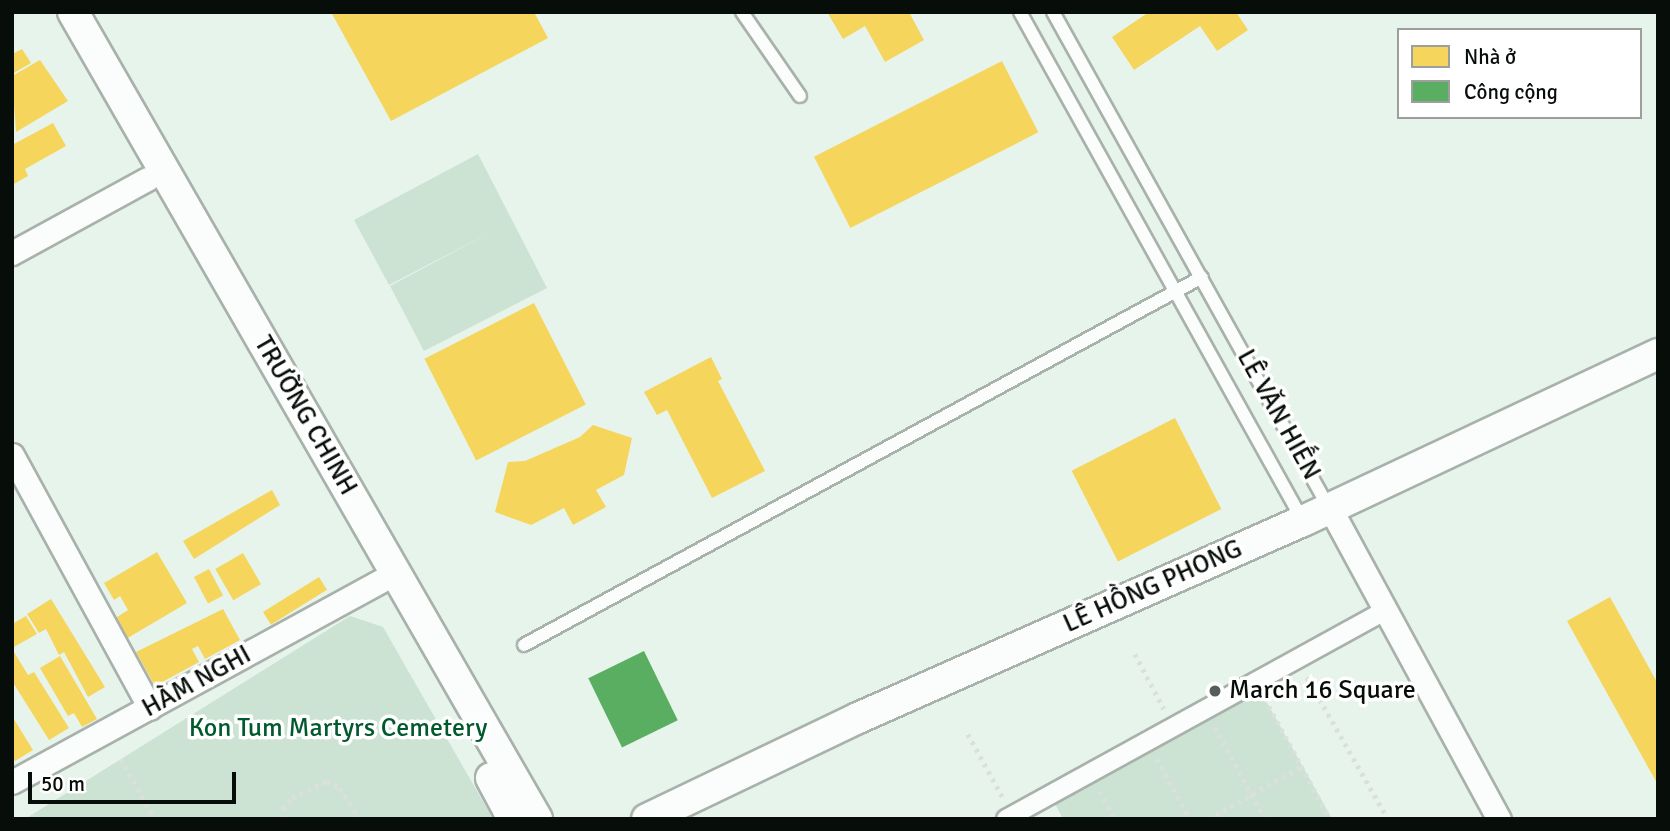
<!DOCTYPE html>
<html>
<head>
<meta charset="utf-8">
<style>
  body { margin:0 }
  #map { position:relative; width:1670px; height:831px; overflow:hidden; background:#e7f4eb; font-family:Signika,sans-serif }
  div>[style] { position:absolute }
  .green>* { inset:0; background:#cce2d2 }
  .homes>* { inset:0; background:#f6d55c; transform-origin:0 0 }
  .public>* { inset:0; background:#5aae61; transform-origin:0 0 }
  .path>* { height:4.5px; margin-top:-2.25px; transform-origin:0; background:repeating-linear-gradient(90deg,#dce0dd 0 3.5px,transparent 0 8.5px) }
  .roads { filter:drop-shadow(2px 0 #a8b1aa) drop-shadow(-2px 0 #a8b1aa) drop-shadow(0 2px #a8b1aa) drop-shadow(0 -2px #a8b1aa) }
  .service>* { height:12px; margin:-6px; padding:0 6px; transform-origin:6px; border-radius:6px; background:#fbfdfc }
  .pedestrian>* { height:18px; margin:-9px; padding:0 9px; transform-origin:9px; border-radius:9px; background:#fbfdfc }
  .minor>* { height:23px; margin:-11.5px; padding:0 11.5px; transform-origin:11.5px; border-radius:11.5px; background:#fbfdfc }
  .tertiary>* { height:30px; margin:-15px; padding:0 15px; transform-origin:15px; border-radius:15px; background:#fbfdfc }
  .dots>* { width:19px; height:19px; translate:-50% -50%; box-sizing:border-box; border:4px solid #fff; border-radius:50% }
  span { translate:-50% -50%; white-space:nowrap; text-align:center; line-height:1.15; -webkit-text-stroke:7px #fff; paint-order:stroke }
  .street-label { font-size:26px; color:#070e09 }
  .poi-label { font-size:26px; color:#070e09 }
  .left { translate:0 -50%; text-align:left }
  .park-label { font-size:26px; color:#005a2d }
  .frame { position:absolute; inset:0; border:14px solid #070e09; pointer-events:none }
  .legend { position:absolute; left:1397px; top:28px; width:245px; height:91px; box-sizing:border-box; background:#fff; border:2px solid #9c9f9d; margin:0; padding:9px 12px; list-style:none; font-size:21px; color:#070e09 }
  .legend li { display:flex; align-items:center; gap:14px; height:35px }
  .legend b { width:35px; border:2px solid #9c9f9d }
  .scale { position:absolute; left:28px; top:772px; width:208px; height:32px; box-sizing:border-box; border:4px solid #070e09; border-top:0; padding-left:9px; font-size:21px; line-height:24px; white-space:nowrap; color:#070e09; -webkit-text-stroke:5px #fff; paint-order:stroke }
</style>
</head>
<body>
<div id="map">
  <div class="green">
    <div style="clip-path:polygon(478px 154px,547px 288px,424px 351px,390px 286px,495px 230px,389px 285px,354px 220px)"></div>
    <div style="clip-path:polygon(350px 616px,383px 627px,493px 819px,25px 819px)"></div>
    <div style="clip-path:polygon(1255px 681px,1332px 819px,1063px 819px,1050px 794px)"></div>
  </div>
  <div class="homes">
    <div style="clip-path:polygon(331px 12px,534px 12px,548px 38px,391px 121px)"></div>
    <div style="clip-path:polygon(827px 12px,909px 12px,924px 40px,885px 62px,865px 26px,843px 39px)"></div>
    <div style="clip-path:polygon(1149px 12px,1236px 12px,1248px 30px,1217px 51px,1200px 26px,1134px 70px,1112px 37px)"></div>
    <div style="clip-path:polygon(22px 49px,31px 63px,12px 74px,12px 54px)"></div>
    <div style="clip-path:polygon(40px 60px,68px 101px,16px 132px,12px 76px)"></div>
    <div style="left:1002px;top:61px;width:80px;height:211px;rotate:63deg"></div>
    <div style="clip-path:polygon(53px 123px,66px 146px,25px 169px,28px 176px,12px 185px,12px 145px)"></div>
    <div style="left:534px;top:303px;width:114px;height:123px;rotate:63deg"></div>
    <div style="clip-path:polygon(711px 357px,722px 379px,718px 381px,765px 471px,712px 498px,667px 410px,657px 415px,644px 392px)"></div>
    <div style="left:1175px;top:418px;width:102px;height:116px;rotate:63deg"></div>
    <div style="clip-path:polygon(593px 425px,632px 438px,624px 475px,596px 490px,606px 507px,573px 525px,564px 508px,531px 525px,495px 512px,508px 462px,525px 461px,580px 437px)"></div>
    <div style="clip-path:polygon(272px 490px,280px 505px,194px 559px,183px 541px)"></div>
    <div style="clip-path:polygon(157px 552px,187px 603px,126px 639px,114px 619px,128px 610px,120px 596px,114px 600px,104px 583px)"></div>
    <div style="left:243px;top:553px;width:36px;height:32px;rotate:60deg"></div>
    <div style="left:209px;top:569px;width:30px;height:17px;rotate:62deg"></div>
    <div style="left:319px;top:577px;width:15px;height:66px;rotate:58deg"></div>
    <div style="clip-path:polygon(1610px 597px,1658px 684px,1658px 785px,1567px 621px)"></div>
    <div style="clip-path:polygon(51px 599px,105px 687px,88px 697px,64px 652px,59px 655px,46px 629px,39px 633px,27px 614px)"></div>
    <div style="clip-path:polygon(223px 609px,240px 640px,205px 659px,198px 646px,192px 649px,199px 662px,155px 686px,136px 652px)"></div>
    <div style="clip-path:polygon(26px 616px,37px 634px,12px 648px,12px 624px)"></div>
    <div style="clip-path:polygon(14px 652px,28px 675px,34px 672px,69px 728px,49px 740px,12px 681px)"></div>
    <div style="clip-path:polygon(60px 656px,97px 719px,82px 727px,74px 713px,68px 716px,40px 668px)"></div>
    <div style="clip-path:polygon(12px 716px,33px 750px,15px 761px,12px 757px)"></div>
  </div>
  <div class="public">
    <div style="left:644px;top:651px;width:77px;height:62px;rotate:64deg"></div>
  </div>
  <div class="path">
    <div style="left:1135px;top:654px;width:62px;rotate:62.2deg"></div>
    <div style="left:1307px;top:677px;width:163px;rotate:60.3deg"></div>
    <div style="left:1265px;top:699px;width:136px;rotate:61.6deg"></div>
    <div style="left:1215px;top:727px;width:105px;rotate:61.5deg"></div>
    <div style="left:968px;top:734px;width:73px;rotate:61.3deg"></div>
    <div style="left:121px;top:759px;width:69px;rotate:60.5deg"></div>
    <div style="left:1157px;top:759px;width:68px;rotate:61.2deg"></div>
    <div style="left:1100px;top:791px;width:32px;rotate:62deg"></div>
    <div style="left:32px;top:815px;width:4px;rotate:63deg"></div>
    <div style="left:284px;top:819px;width:10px;rotate:-96deg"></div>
    <div style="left:283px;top:809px;width:14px;rotate:-51deg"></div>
    <div style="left:292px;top:798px;width:39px;rotate:-26deg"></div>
    <div style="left:327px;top:781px;width:15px;rotate:28deg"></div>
    <div style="left:340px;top:788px;width:36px;rotate:58deg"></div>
    <div style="left:1208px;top:819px;width:108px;rotate:-29.4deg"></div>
  </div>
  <div class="roads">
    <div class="service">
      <div style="left:742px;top:12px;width:102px;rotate:55.4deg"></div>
      <div style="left:1020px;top:12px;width:582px;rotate:60.93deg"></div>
      <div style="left:1053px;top:12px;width:568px;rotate:60.91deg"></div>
      <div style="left:524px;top:645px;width:771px;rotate:-28.49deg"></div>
    </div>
    <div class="pedestrian">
      <div style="left:1006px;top:819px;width:430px;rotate:-28.8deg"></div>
    </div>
    <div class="minor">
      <div style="left:12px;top:253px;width:154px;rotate:-28.7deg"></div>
      <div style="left:12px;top:455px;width:288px;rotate:61.4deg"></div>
      <div style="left:1330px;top:508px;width:354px;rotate:61.5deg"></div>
      <div style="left:12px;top:782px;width:420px;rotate:-28.6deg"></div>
    </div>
    <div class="tertiary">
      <div style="left:73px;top:12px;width:931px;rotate:60.1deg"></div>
      <div style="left:491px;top:778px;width:47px;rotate:61.8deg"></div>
      <div style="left:647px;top:819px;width:234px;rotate:-25.6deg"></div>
      <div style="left:858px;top:718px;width:487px;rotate:-23.9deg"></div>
      <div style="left:1303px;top:521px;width:392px;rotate:-25.2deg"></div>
    </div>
  </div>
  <div class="dots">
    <div style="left:1215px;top:691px;background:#555e58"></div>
  </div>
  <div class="street-label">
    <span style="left:1278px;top:415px;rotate:61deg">LÊ VĂN HIẾN</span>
    <span style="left:305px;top:416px;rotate:60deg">TRƯỜNG CHINH</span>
    <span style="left:1153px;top:587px;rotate:-24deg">LÊ HỒNG PHONG</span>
    <span style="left:197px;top:682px;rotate:-29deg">HÀM NGHI</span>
  </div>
  <div class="poi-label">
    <span class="left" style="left:1229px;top:691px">March 16 Square</span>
  </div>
  <div class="park-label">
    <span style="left:338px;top:729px">Kon Tum Martyrs Cemetery</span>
  </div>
  <div class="frame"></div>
  <ul class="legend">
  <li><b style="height:19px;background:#f6d55c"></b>Nhà ở</li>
  <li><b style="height:19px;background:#5aae61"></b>Công cộng</li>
  </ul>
  <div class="scale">50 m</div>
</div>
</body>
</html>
